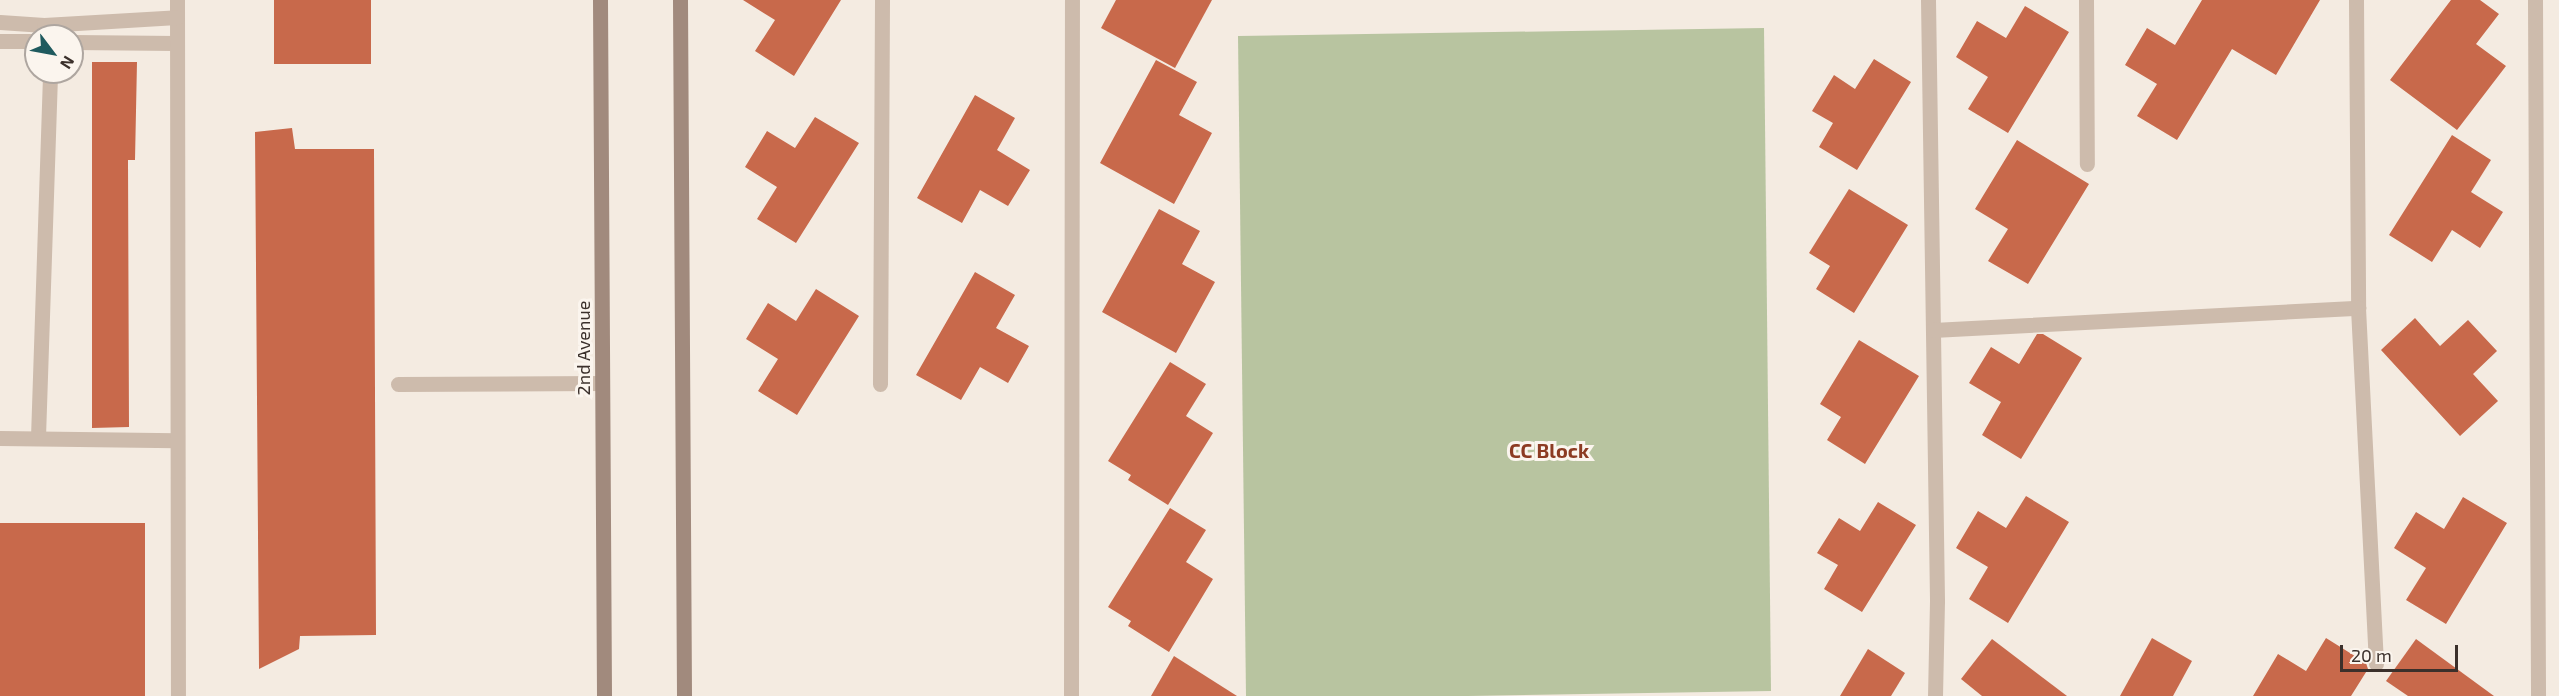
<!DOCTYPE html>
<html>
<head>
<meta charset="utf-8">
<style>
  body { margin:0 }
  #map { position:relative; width:2559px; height:696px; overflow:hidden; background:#f4ebe1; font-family:"Exo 2",sans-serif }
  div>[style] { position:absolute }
  .green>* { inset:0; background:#b8c4a0 }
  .building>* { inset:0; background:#c8694b; transform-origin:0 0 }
  .lane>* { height:15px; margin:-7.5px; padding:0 7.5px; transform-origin:7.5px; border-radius:7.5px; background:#cdbbac }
  .street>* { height:15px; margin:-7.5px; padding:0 7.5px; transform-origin:7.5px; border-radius:7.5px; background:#cdbbac }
  .secondary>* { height:15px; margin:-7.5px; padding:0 7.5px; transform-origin:7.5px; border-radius:7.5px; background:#a18a7d }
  span { translate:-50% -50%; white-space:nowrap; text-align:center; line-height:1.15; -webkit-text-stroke:6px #fbf5ee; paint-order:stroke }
  .street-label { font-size:18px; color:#3b302b }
  .neighbourhood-label { font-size:20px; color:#8c3b22; font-weight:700 }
  .north { position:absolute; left:24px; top:24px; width:60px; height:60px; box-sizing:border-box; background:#fbf5ee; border:2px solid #aea6a0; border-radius:50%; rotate:122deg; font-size:16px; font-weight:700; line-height:24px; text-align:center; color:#3b302b }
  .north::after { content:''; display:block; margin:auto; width:21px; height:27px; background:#1f5a5e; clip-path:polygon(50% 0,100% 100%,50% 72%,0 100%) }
  .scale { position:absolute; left:2340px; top:645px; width:118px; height:27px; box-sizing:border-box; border:3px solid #3b302b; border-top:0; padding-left:8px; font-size:18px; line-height:21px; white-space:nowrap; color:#3b302b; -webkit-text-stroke:4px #fbf5ee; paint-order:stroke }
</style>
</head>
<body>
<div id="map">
  <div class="green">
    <div style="clip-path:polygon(1764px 28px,1771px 691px,1468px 696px,1246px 696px,1238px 36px)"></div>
  </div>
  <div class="building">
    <div style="left:274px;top:0;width:97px;height:64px"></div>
    <div style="clip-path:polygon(743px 0,841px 0,794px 76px,755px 51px,775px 20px)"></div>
    <div style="clip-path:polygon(1116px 0,1212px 0,1175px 68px,1101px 28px)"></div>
    <div style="clip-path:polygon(2202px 0,2320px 0,2276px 75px,2232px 49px,2177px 140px,2137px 116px,2157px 84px,2125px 65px,2147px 28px,2175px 45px)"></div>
    <div style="clip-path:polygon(2451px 0,2480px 0,2499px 14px,2476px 44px,2506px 66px,2457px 130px,2390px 80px)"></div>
    <div style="clip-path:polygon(2025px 6px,2069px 32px,2008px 133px,1968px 109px,1988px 77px,1956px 57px,1977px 21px,2006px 38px)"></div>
    <div style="clip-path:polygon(1874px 59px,1911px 82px,1857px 170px,1819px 147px,1833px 123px,1812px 111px,1834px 75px,1855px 89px)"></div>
    <div style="clip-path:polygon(1156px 60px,1197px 82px,1179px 115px,1212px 133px,1174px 204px,1100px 163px)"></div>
    <div style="clip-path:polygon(92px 62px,137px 62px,135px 160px,128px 160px,129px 427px,92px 428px)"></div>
    <div style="clip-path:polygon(975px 95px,1015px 118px,997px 150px,1030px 170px,1008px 206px,980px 190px,962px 223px,917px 198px)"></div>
    <div style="clip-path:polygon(815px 117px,859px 143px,796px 243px,757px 219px,777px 187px,745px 167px,767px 131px,795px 148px)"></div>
    <div style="clip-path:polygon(292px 128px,295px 149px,374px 149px,376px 635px,300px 636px,299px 649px,259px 669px,255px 132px)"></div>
    <div style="clip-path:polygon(2452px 135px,2491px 160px,2471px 192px,2503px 212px,2480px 248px,2452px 230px,2432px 262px,2389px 235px)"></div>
    <div style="clip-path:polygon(2017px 140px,2089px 184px,2028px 284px,1988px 261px,2008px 229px,1975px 209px)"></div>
    <div style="clip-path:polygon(1849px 189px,1908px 225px,1854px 313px,1816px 289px,1830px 266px,1809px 253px)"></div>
    <div style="clip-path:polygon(1159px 209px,1200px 231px,1182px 264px,1215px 282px,1176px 353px,1102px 312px)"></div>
    <div style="clip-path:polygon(975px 272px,1015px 295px,996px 328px,1029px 346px,1008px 383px,980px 367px,961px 400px,916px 375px)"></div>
    <div style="clip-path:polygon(816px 289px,859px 316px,797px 415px,758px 391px,778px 359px,746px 339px,768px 303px,796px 321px)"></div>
    <div style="clip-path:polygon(2415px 318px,2440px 346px,2468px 320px,2497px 351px,2473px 374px,2498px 401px,2460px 436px,2381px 350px)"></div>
    <div style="clip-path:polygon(2037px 334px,2043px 334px,2082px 358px,2021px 459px,1982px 435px,2001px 402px,1969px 383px,1991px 347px,2019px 364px)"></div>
    <div style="clip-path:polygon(1859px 340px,1919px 376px,1865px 464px,1827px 440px,1841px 417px,1820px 404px)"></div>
    <div style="clip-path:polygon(1170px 362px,1206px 384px,1186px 416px,1213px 433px,1168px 505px,1128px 480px,1131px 475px,1108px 461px)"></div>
    <div style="clip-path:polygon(2026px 496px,2069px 522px,2008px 623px,1969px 599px,1988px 567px,1956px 548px,1978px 511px,2006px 528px)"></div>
    <div style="clip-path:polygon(2463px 497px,2507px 523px,2446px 624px,2406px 600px,2426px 568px,2394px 548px,2416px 512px,2444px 529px)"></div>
    <div style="clip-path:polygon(1878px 502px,1916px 525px,1862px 612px,1824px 589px,1838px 565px,1817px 553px,1839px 518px,1860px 531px)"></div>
    <div style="clip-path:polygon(1170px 508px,1206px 530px,1186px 562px,1213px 579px,1169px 652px,1128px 626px,1131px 621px,1108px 607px)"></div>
    <div style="left:145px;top:523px;width:173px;height:145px;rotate:90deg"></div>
    <div style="clip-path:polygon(2152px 638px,2192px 661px,2173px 696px,2120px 696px)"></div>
    <div style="clip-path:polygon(2326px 638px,2366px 663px,2368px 669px,2351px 696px,2253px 696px,2278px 654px,2306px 671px)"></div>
    <div style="clip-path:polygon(1992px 639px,2067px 696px,1982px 696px,1961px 679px)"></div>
    <div style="clip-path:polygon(2416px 639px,2494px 696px,2408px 696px,2386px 681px)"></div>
    <div style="clip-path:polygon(1868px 649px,1905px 673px,1891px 696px,1840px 696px)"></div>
    <div style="clip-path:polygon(1174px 656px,1237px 696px,1151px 696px)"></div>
  </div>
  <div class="lane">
    <div style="left:1928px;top:0;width:601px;rotate:89.14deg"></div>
    <div style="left:1937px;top:601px;width:95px;rotate:91.2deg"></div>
    <div style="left:2086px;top:0;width:164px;rotate:89.7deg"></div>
    <div style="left:2356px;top:0;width:308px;rotate:89.6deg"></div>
    <div style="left:2358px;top:308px;width:356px;rotate:87.1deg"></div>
    <div style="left:0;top:41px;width:36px"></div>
    <div style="left:72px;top:42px;width:104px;rotate:0.6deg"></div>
    <div style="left:1933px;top:330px;width:426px;rotate:-3deg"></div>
    <div style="left:398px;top:384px;width:204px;rotate:-0.3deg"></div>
    <div style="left:880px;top:384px;width:384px;rotate:-89.7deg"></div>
    <div style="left:38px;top:437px;width:365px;rotate:-88.1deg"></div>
    <div style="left:0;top:438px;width:176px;rotate:0.7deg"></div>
    <div style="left:1071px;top:696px;width:696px;rotate:-89.92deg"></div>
  </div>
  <div class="street">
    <div style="left:177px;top:0;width:696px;rotate:89.92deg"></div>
    <div style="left:2535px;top:0;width:696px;rotate:89.75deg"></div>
    <div style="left:0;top:22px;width:44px;rotate:3.9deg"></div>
    <div style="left:44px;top:25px;width:133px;rotate:-3.4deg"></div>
  </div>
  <div class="secondary">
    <div style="left:600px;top:0;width:696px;rotate:89.67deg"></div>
    <div style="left:680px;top:0;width:696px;rotate:89.67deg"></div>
  </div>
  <div class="street-label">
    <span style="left:583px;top:348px;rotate:-90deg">2nd Avenue</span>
  </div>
  <div class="neighbourhood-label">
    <span style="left:1549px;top:450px">CC Block</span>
  </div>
  <div class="north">N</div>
  <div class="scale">20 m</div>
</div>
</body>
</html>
